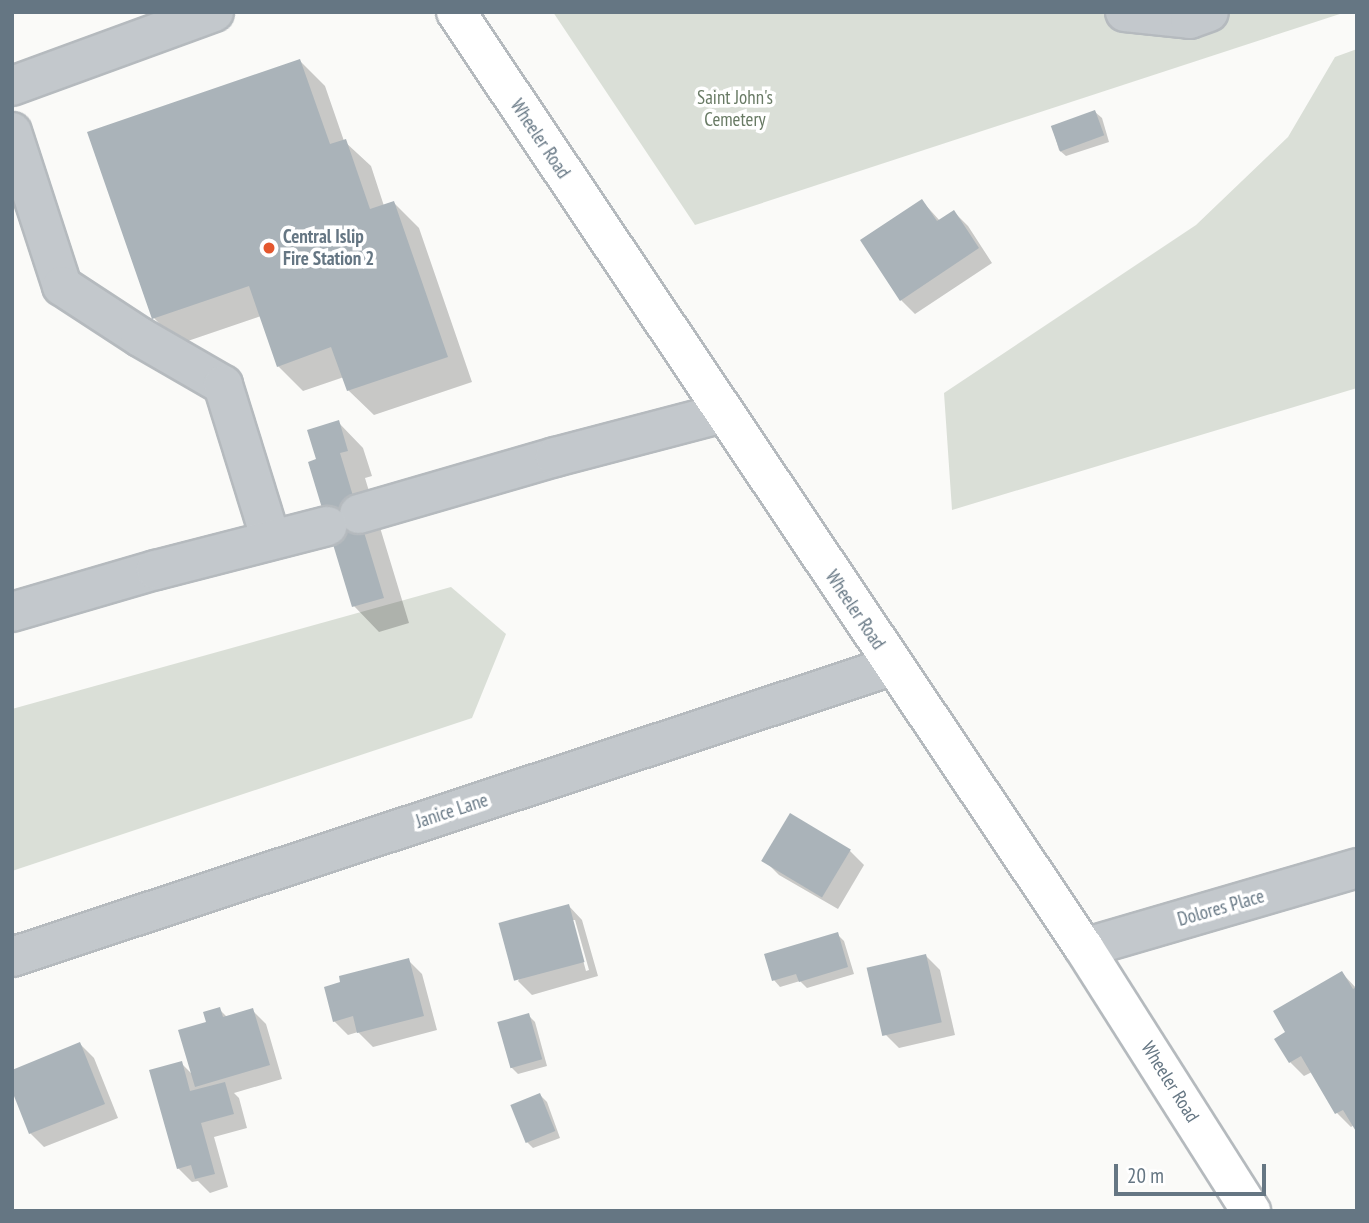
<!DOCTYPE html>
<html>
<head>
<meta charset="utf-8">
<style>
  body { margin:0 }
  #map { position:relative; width:1369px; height:1223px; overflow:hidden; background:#fafaf8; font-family:"PT Sans Narrow",sans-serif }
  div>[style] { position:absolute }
  .green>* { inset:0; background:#dadfd7 }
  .shadow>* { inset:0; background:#0003 }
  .building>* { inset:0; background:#aab3b9; transform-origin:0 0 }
  .roads { filter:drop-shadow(2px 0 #b5babe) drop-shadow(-2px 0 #b5babe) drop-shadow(0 2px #b5babe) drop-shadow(0 -2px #b5babe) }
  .minor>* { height:38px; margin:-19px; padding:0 19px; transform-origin:19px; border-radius:19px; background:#c3c8cc }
  .major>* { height:38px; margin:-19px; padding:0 19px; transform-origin:19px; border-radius:19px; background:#fff }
  .dots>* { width:19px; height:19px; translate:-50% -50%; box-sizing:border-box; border:4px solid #fff; border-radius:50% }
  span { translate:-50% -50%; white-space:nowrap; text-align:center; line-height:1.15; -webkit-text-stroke:7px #fff; paint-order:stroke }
  .park-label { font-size:19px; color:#687a64 }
  .street-label { font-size:19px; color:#657683 }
  .poi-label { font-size:19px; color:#657683; font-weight:700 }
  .left { translate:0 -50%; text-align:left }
  .frame { position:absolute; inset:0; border:14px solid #657683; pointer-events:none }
  .scale { position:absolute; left:1114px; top:1164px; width:152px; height:32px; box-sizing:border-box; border:4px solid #657683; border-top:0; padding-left:9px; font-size:21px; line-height:24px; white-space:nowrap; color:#657683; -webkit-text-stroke:5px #fff; paint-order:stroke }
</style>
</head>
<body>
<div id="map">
  <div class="green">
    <div style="clip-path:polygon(553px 12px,1346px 12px,695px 225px)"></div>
    <div style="clip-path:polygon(1357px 49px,1357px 388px,952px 510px,944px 393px,1196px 225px,1288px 137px,1335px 57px)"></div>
    <div style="clip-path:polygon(451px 587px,506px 634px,472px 718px,12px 871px,12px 709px)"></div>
  </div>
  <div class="shadow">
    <div style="clip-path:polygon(300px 61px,325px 86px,344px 141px,371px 166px,384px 206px,394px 203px,419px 228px,472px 382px,374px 415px,348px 390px,344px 377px,303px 391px,278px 366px,261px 316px,179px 344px,154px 318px,89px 133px)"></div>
    <div style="clip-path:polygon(1095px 112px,1102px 118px,1109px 142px,1066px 156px,1059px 150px,1052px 126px)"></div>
    <div style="clip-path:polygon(922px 201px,940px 221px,954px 212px,968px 226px,992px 263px,915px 314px,901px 300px)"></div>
    <div style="clip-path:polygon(338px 422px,363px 448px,372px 476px,365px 478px,409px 623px,379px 632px,354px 606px,318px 461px)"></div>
    <div style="clip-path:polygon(791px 815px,850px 851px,864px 865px,838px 909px,779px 875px,765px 861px)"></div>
    <div style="clip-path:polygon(evenodd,568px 905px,582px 920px,598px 976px,532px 995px,518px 981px,568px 905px,572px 920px,575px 920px,589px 970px,586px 971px,572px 920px)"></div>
    <div style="clip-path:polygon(837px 934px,844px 941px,854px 974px,807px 988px,800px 981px,780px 987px,774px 980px)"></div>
    <div style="clip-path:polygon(926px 956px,940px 970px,955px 1035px,899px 1048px,885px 1034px)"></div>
    <div style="clip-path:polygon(408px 960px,422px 974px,437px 1030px,373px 1047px,358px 1032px,348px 1035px,334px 1021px)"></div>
    <div style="clip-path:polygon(1342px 973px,1357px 989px,1354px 1125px,1351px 1127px,1337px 1113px,1312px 1072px,1304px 1076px,1290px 1062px,1287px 1032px)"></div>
    <div style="clip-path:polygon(219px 1009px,228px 1018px,252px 1010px,266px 1024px,282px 1079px,234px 1093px,239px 1098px,247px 1128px,214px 1137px,228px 1187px,210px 1193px,198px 1181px,192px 1182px,178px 1168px,181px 1063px,193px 1075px,209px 1023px)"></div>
    <div style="clip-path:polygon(528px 1015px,535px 1022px,547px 1066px,518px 1074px,511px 1067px)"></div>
    <div style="clip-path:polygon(80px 1044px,94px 1058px,118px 1118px,44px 1147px,30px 1133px)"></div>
    <div style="clip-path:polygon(540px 1095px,547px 1102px,560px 1138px,533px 1148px,526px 1141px)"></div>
  </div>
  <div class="building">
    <div style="clip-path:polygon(300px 59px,330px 144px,346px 139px,370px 209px,394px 201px,448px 357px,347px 391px,331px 347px,277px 367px,249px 286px,152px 319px,87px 132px)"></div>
    <div style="left:1095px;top:110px;width:27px;height:47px;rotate:70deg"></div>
    <div style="clip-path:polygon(922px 199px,937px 221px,954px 210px,979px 248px,900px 301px,860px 240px)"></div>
    <div style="clip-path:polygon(339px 420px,348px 451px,340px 453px,384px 598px,352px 607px,308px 462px,316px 459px,307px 430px)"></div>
    <div style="left:790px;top:813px;width:71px;height:56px;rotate:31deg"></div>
    <div style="left:569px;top:904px;width:60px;height:73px;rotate:75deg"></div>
    <div style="clip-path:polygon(838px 932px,848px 967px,799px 982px,796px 974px,772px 981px,764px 954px)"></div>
    <div style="left:926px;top:954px;width:70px;height:61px;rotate:77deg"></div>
    <div style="clip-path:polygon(409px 958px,424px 1016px,357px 1033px,353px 1016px,333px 1022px,324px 987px,340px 982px,339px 976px)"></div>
    <div style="clip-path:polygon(1342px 971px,1353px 989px,1357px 987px,1357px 1133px,1343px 1110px,1335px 1114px,1301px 1056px,1289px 1063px,1274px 1039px,1285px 1032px,1273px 1011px)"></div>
    <div style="clip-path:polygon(220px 1007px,223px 1017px,253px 1008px,270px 1065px,195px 1087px,178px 1030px,206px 1022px,203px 1012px)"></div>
    <div style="left:529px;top:1013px;width:48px;height:33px;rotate:74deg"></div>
    <div style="clip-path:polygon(80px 1042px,105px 1104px,29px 1134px,12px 1091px,12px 1070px)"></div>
    <div style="clip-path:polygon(182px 1061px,190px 1091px,225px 1082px,234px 1114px,201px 1123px,215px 1174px,195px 1179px,191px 1165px,177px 1169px,149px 1070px)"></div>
    <div style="left:540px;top:1093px;width:41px;height:32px;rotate:68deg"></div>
  </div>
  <div class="roads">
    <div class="minor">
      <div style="left:1125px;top:12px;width:65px;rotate:6.1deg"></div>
      <div style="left:1190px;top:19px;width:20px;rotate:-20deg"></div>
      <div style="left:12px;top:86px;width:215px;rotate:-20.1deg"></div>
      <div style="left:12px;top:132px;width:162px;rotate:72deg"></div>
      <div style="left:62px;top:286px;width:93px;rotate:33.2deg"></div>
      <div style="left:140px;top:337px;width:96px;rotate:30deg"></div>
      <div style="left:223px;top:385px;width:162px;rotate:72.8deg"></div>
      <div style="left:359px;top:514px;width:204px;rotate:-16.2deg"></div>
      <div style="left:555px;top:457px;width:174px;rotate:-14.7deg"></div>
      <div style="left:12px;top:612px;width:150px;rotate:-16.3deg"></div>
      <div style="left:156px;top:570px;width:177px;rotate:-14.4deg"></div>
      <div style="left:1084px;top:948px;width:284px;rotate:-16.3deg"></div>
      <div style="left:12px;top:957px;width:927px;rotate:-18.3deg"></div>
    </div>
    <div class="major">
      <div style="left:456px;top:12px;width:1127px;rotate:56.14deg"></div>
      <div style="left:1084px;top:948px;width:312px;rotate:57.6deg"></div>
    </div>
  </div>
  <div class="dots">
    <div style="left:269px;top:248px;background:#e4572e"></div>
  </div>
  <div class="park-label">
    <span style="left:735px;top:109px">Saint John's<br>Cemetery</span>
  </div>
  <div class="street-label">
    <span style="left:540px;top:139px;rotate:56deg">Wheeler Road</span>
    <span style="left:855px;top:610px;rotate:56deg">Wheeler Road</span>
    <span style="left:452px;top:811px;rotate:-18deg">Janice Lane</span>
    <span style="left:1221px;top:908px;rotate:-16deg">Dolores Place</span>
    <span style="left:1170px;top:1082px;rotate:58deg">Wheeler Road</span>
  </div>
  <div class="poi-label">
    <span class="left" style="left:283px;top:248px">Central Islip<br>Fire Station 2</span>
  </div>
  <div class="frame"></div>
  <div class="scale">20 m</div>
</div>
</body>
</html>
